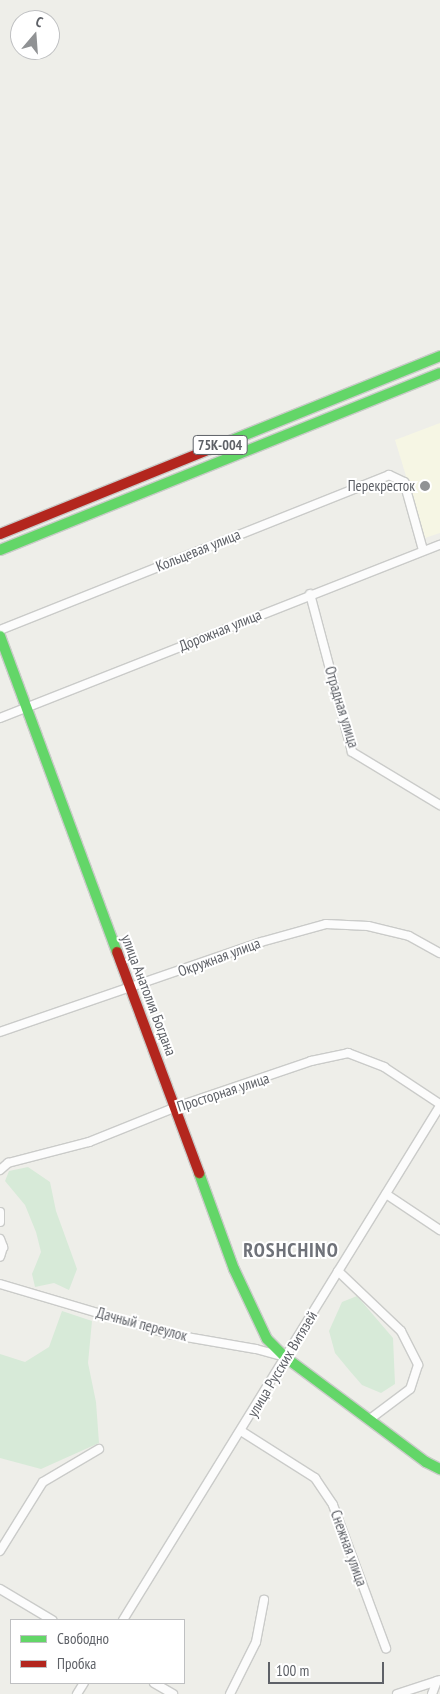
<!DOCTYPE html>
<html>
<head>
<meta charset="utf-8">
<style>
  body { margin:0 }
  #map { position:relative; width:440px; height:1694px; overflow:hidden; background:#eeeee9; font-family:"PT Sans Narrow",sans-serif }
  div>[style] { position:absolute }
  .commercial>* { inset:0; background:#f6f6e4 }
  .green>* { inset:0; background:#d7ead8 }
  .roads { filter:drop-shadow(1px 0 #cacbc9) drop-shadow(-1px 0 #cacbc9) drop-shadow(0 1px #cacbc9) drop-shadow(0 -1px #cacbc9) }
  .street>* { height:8px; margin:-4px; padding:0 4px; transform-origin:4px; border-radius:4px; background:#fcfcfc }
  .fast>* { height:10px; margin:-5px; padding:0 5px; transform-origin:5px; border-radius:5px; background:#63d668 }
  .jam>* { height:10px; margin:-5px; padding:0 5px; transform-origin:5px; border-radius:5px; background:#b3261e }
  .dots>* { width:14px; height:14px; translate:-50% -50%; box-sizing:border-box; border:2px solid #fff; border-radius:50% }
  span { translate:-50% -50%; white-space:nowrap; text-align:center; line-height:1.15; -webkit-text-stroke:4px #fff; paint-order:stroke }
  .shield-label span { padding:1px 4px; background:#fff; border:1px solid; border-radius:4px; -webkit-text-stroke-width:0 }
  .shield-label { font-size:14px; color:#5e6167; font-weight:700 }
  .poi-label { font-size:15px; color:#5e6167 }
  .right { translate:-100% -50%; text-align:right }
  .street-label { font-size:15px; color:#5e6167 }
  .district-label { font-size:20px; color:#6f7279; font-weight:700; letter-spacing:1px }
  .legend { position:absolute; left:10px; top:1619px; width:175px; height:65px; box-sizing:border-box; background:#fff; border:1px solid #bfc0c2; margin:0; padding:6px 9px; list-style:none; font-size:15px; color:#5e6167 }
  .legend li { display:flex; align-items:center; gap:10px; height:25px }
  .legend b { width:25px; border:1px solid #bfc0c2 }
  .north { position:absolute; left:10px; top:10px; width:50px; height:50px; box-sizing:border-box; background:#fff; border:1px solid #bfc0c2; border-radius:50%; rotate:18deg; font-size:14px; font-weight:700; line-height:20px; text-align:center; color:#5e6167 }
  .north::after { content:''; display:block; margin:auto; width:18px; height:22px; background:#909294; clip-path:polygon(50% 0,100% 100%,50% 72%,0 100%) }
  .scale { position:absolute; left:268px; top:1662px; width:116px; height:22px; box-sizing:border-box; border:2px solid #5e6167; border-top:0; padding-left:6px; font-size:15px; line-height:18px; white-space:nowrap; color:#5e6167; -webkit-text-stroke:4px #fff; paint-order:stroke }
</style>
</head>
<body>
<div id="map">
  <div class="commercial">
    <div style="clip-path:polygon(440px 423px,440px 533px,425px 538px,395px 440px)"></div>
  </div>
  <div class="green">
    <div style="clip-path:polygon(28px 1167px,50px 1182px,56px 1211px,77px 1269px,69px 1290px,54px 1283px,35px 1287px,32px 1274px,41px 1252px,36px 1232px,25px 1205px,5px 1181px,9px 1171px)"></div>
    <div style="clip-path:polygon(357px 1296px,393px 1338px,395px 1384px,381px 1393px,362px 1385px,349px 1370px,335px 1353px,329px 1331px,342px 1302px)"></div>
    <div style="clip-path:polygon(62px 1311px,92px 1321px,88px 1363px,96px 1402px,99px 1443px,41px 1469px,0 1458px,0 1354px,25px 1362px,49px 1347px)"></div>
  </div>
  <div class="roads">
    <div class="street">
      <div style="left:310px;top:594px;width:163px;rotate:75.1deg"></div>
      <div style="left:352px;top:752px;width:103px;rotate:31.1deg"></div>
      <div style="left:0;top:630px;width:419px;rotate:-21.7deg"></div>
      <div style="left:389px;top:475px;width:17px;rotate:25deg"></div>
      <div style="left:404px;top:482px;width:71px;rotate:74.4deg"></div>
      <div style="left:0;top:718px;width:473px;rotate:-21.5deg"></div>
      <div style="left:0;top:1032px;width:276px;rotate:-19deg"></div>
      <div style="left:261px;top:942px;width:67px;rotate:-15.5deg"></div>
      <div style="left:326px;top:924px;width:42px;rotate:2.7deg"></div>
      <div style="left:368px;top:926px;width:42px;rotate:13.7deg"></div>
      <div style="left:409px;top:936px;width:35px;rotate:29deg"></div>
      <div style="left:0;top:1170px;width:11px;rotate:-41deg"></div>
      <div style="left:8px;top:1163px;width:84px;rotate:-14.5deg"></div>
      <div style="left:89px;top:1142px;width:94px;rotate:-21.9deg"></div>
      <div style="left:176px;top:1107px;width:143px;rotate:-18.8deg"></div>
      <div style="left:311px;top:1061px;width:38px;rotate:-12deg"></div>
      <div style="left:348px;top:1053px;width:39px;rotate:21deg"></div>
      <div style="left:384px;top:1067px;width:67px;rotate:33.5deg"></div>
      <div style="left:386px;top:1194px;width:65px;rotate:33.7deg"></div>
      <div style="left:0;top:1212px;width:10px;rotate:90deg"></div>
      <div style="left:0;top:1239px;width:9px;rotate:69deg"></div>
      <div style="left:3px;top:1247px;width:10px;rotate:107deg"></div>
      <div style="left:338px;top:1271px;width:87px;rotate:43.6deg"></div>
      <div style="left:401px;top:1331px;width:38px;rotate:63deg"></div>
      <div style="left:418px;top:1365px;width:25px;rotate:108deg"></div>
      <div style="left:410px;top:1389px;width:50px;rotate:143.1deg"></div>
      <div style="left:0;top:1284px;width:176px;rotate:16.5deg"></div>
      <div style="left:169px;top:1334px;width:88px;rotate:9.8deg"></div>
      <div style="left:256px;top:1349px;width:30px;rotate:15deg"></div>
      <div style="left:241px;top:1431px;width:88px;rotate:32.4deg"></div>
      <div style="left:315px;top:1478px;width:32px;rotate:56deg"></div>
      <div style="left:333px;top:1505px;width:153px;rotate:69.7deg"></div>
      <div style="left:0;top:1551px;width:81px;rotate:-58.1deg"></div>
      <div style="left:43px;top:1482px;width:65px;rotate:-30.5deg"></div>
      <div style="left:0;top:1589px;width:61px;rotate:30.8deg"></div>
      <div style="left:123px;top:1620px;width:604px;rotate:-58.34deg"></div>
      <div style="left:154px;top:1683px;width:22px;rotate:30deg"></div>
      <div style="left:77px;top:1694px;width:13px;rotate:-58deg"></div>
      <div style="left:230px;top:1694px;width:58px;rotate:-63.4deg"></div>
      <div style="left:256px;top:1642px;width:43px;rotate:-79.2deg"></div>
      <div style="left:397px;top:1694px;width:45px;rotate:-18deg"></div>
      <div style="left:432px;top:1694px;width:14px;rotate:-69deg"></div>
    </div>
    <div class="fast">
      <div style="left:225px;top:443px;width:232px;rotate:-22deg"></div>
      <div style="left:0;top:550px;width:474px;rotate:-21.9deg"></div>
      <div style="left:0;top:636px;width:337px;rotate:69.7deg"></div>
      <div style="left:199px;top:1173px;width:102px;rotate:70deg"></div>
      <div style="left:234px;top:1269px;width:77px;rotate:64.8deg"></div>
      <div style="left:267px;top:1339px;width:25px;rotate:45deg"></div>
      <div style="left:285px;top:1357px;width:176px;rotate:36.7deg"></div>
      <div style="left:426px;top:1462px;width:16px;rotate:27deg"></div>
    </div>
    <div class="jam">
      <div style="left:0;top:534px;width:243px;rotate:-22deg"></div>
      <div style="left:117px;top:952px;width:236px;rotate:69.6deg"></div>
    </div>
  </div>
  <div class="dots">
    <div style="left:425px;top:486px;background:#909294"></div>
  </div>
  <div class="shield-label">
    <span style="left:220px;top:445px">75К-004</span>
  </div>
  <div class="poi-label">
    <span class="right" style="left:415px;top:486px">Перекресток</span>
  </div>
  <div class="street-label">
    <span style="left:198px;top:550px;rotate:-22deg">Кольцевая улица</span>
    <span style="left:220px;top:630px;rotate:-22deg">Дорожная улица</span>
    <span style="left:342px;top:707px;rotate:73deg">Отрадная улица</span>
    <span style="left:219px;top:957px;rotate:-20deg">Окружная улица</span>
    <span style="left:149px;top:995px;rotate:69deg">улица Анатолия Богдана</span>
    <span style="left:223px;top:1092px;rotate:-18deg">Просторная улица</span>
    <span style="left:142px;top:1324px;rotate:15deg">Дачный переулок</span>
    <span style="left:282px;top:1364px;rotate:-59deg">улица Русских Витязей</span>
    <span style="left:349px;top:1548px;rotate:70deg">Снежная улица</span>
  </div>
  <div class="district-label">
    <span style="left:291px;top:1250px">ROSHCHINO</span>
  </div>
  <ul class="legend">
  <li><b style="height:6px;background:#63d668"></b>Свободно</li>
  <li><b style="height:6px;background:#b3261e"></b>Пробка</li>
  </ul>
  <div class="north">С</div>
  <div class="scale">100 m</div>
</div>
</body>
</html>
